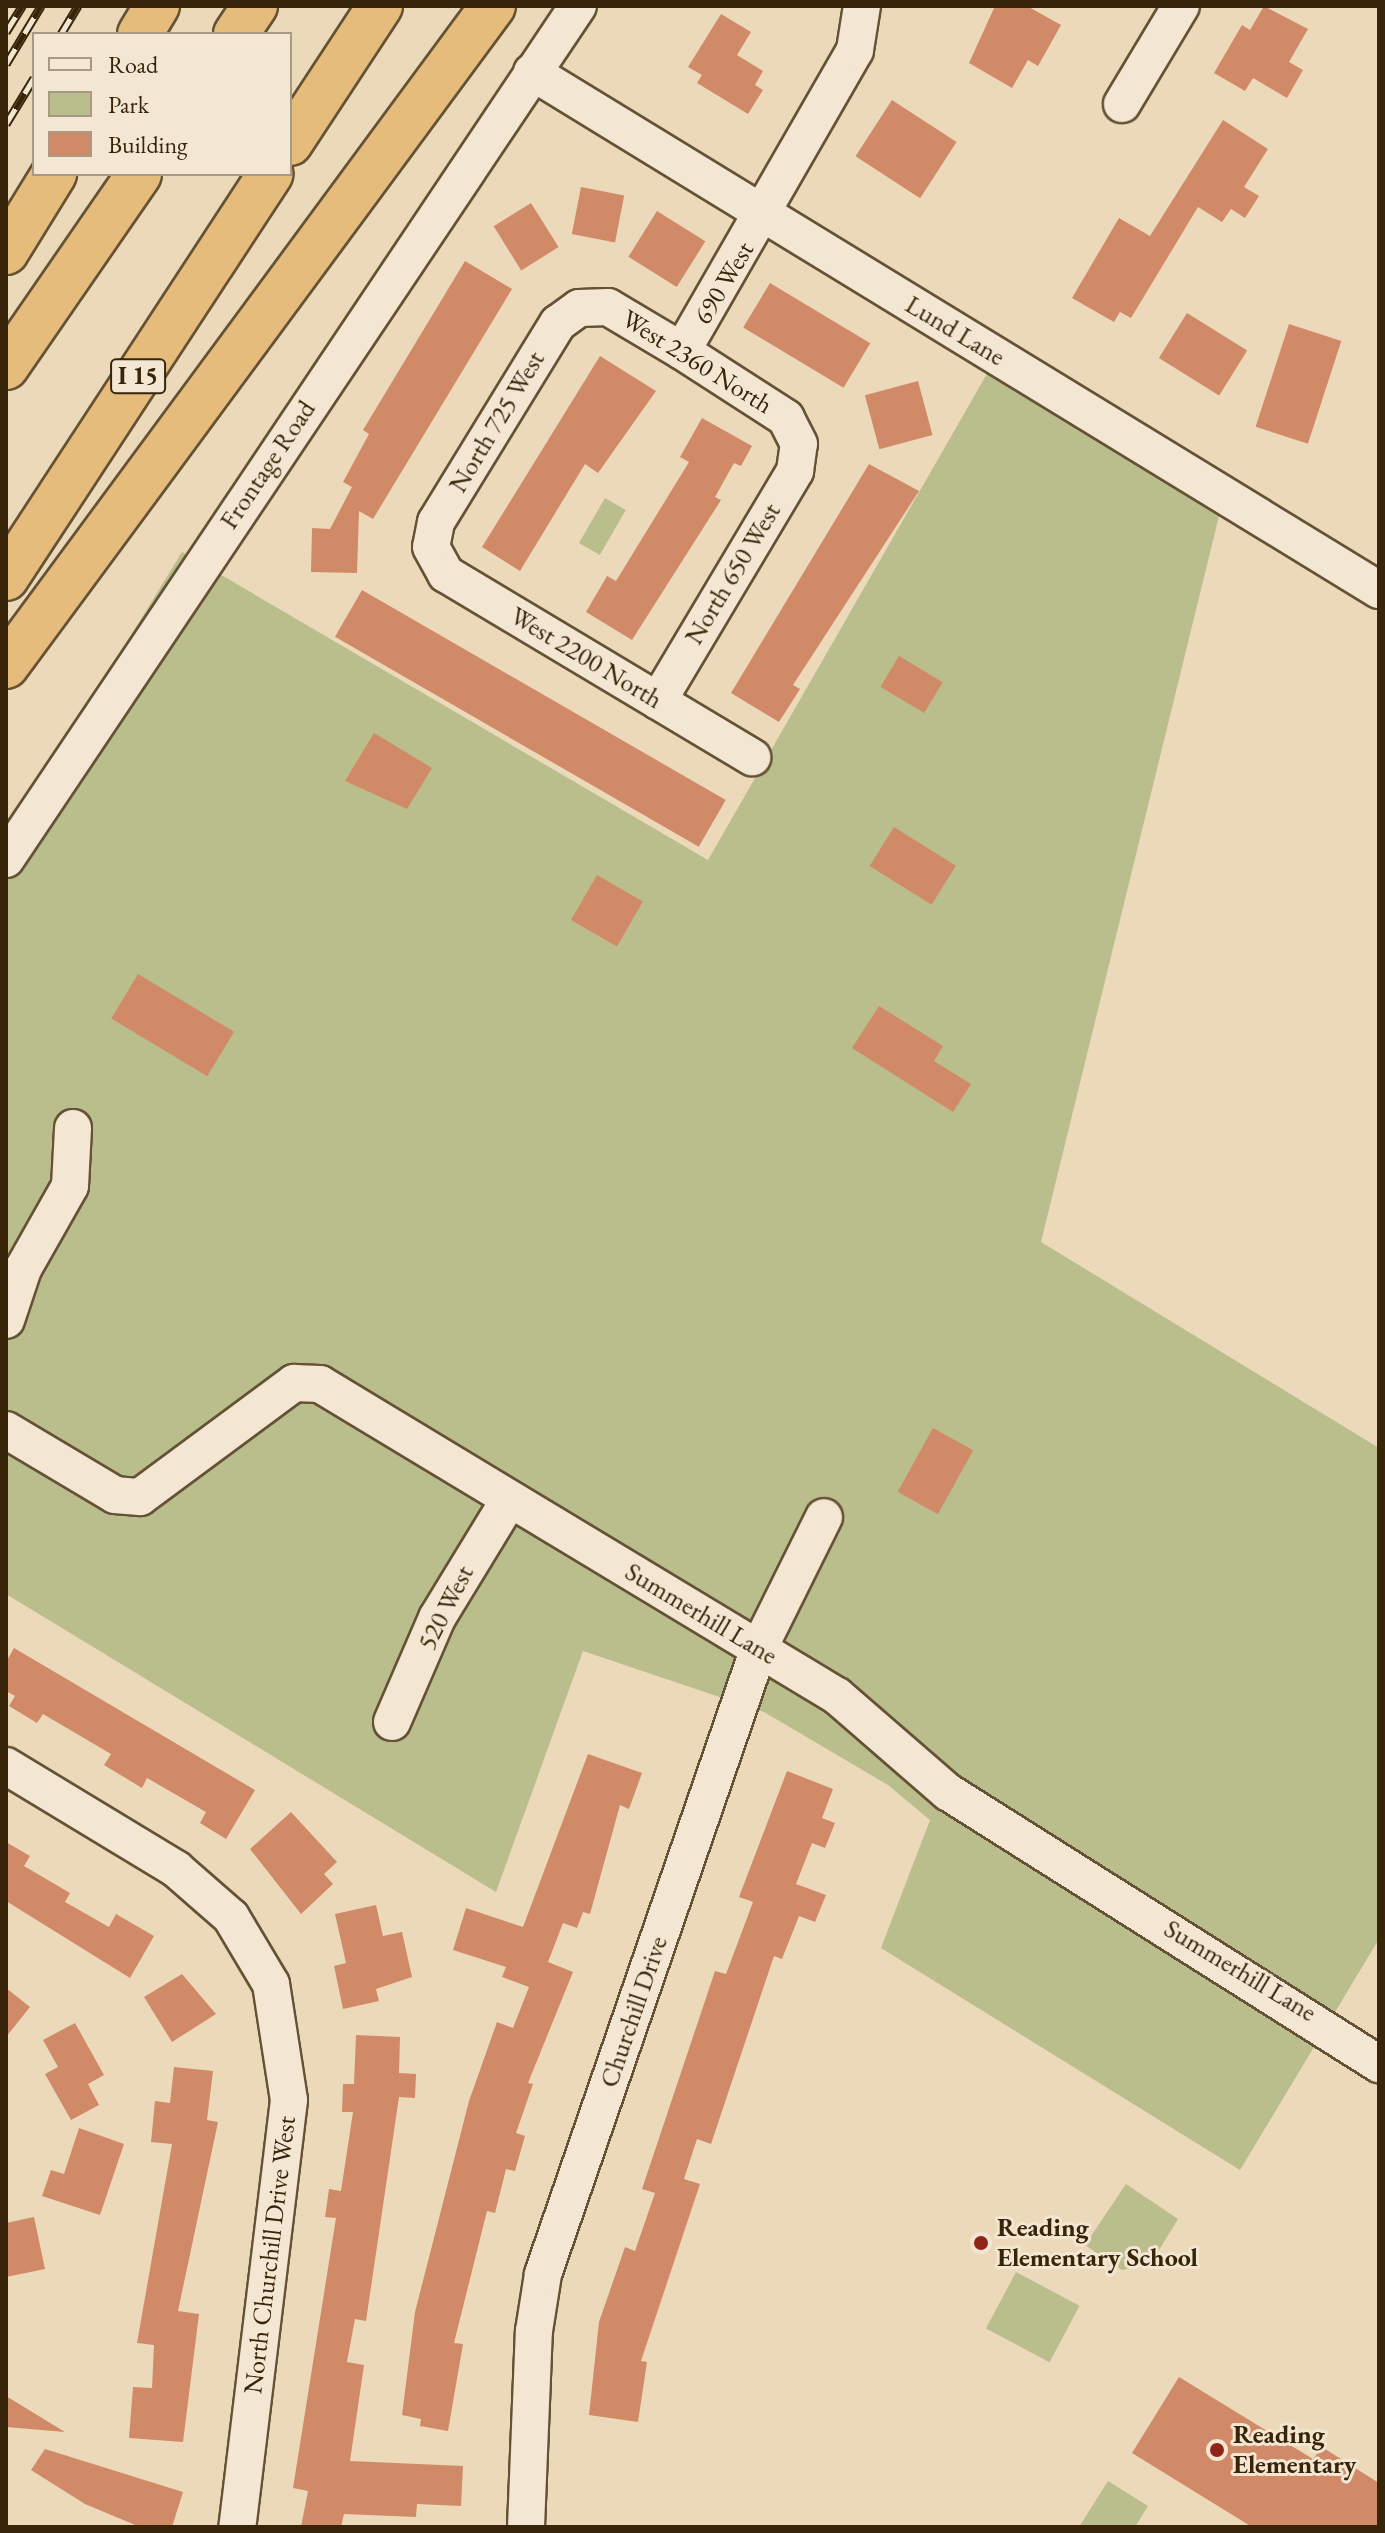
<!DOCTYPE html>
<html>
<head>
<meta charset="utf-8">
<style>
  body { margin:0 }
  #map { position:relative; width:1385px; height:2533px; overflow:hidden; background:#ecd9ba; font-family:"EB Garamond",serif }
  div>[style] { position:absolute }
  .green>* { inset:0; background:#babe8d; transform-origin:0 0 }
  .building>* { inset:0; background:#d18a67; transform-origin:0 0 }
  .roads { filter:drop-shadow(2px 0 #655235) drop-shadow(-2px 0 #655235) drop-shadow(0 2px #655235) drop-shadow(0 -2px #655235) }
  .minor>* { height:36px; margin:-18px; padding:0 18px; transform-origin:18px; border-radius:18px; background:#f3e6d2 }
  .highway>* { height:44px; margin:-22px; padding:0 22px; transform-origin:22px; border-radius:22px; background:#e6bc7d }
  .rail>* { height:9px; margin-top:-4.5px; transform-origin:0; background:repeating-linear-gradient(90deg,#f3e6d2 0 18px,#382509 0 36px); box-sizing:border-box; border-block:2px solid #382509 }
  .dots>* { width:22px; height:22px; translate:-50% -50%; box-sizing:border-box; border:4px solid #f3e6d2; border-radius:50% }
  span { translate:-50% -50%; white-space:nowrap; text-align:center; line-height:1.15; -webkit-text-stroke:6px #f3e6d2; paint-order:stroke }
  .shield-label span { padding:2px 6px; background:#f3e6d2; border:2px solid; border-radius:6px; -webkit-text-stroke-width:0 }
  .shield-label { font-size:24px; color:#382509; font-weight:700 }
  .street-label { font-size:26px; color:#382509 }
  .poi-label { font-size:26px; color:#382509; font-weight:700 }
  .left { translate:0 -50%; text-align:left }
  .frame { position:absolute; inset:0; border:8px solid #382509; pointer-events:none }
  .legend { position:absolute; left:32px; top:32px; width:260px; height:144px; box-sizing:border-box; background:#f3e6d2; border:2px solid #a89982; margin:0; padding:10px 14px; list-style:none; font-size:24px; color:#382509 }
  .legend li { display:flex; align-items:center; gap:16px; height:40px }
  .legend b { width:40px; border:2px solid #a89982 }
</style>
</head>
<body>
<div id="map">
  <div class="green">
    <div style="clip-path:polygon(992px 365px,1221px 508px,1041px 1242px,1379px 1448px,1379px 1939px,1240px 2170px,881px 1948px,930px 1820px,888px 1785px,764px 1712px,583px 1651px,496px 1892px,6px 1594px,6px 839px,182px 552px,708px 860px)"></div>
    <div style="left:605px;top:498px;width:24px;height:52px;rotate:30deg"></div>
    <div style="clip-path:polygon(1126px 2184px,1178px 2219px,1151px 2263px,1122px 2270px,1085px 2245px)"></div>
    <div style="left:1016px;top:2272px;width:72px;height:64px;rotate:28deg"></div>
    <div style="clip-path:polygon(1108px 2481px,1148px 2506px,1135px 2527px,1079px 2527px)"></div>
  </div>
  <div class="building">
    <div style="clip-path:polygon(995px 6px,1027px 6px,1061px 25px,1038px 66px,1028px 60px,1012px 88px,969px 63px)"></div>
    <div style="clip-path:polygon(1264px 6px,1308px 29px,1289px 62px,1303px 70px,1287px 98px,1253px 78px,1245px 91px,1214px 73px,1242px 25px,1250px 30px)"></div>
    <div style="clip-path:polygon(721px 14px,751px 32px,737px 55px,763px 71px,755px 85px,763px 90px,748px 114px,697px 83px,702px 75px,688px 67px)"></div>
    <div style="left:892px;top:100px;width:77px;height:67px;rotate:33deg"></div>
    <div style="clip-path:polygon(1223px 120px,1268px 149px,1244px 187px,1259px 196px,1245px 218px,1231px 209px,1222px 222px,1198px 207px,1131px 318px,1120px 312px,1114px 322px,1072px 298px,1119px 218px,1150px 236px)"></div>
    <div style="left:581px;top:187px;width:44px;height:48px;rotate:11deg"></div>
    <div style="left:531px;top:203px;width:52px;height:44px;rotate:58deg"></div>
    <div style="left:657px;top:211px;width:57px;height:54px;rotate:32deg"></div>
    <div style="clip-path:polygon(465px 261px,512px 289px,373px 519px,359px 511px,357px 573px,311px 572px,312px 528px,330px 529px,352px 487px,343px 482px,369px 434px,363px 430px)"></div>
    <div style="left:770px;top:283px;width:117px;height:52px;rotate:31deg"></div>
    <div style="left:1187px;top:313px;width:71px;height:53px;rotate:32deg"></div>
    <div style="left:1289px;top:324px;width:55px;height:108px;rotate:18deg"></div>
    <div style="clip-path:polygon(600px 356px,656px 391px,598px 473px,585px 464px,520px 571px,482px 547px)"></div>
    <div style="left:918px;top:381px;width:56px;height:55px;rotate:75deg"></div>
    <div style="clip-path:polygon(702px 418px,752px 446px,741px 466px,734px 463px,715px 497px,721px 500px,632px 640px,586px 612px,607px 576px,616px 581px,689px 462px,680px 457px)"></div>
    <div style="clip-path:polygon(869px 464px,919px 491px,793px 685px,800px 689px,779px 722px,731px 693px)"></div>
    <div style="left:362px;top:590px;width:420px;height:54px;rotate:30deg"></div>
    <div style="left:899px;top:656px;width:51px;height:36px;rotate:31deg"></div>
    <div style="clip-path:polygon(374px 733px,432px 768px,407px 809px,345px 781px)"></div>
    <div style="left:894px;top:827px;width:73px;height:46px;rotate:32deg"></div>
    <div style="left:597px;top:875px;width:53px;height:52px;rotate:30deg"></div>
    <div style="left:138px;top:974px;width:112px;height:52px;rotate:31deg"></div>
    <div style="clip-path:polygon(879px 1006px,943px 1046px,934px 1061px,971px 1084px,953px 1112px,852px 1048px)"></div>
    <div style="left:933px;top:1428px;width:46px;height:73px;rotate:29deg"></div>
    <div style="clip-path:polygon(14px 1648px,255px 1790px,226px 1839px,200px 1823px,206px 1812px,147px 1778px,142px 1788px,104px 1765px,111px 1754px,43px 1714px,37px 1723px,9px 1706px,15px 1696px,6px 1691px,6px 1662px)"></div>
    <div style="clip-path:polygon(588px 1754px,642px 1773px,629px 1809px,620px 1805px,590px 1914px,583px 1912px,577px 1928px,563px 1923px,548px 1962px,573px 1972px,528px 2083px,533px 2084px,516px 2133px,525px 2136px,515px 2171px,506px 2169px,495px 2213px,487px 2211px,454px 2343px,463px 2344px,448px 2431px,420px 2426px,421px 2419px,402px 2415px,415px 2312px,469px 2101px,497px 2022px,513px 2028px,529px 1987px,502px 1977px,506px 1967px,453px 1950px,466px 1908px,523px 1927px)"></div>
    <div style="clip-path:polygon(787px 1771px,833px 1789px,822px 1818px,835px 1823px,825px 1848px,812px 1843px,796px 1884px,826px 1895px,815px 1922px,799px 1916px,782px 1959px,774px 1956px,711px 2144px,697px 2139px,684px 2179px,700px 2184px,641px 2361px,647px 2362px,638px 2422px,589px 2415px,599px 2322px,625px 2247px,635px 2251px,655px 2193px,642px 2189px,715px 1971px,726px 1974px,753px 1902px,739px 1897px)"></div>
    <div style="clip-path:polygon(291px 1812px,337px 1862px,324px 1874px,333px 1884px,301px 1914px,250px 1849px)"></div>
    <div style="clip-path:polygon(6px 1842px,30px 1856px,24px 1866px,70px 1893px,65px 1902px,109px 1927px,116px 1914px,154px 1936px,130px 1978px,6px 1901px)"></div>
    <div style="clip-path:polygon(376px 1905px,383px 1936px,402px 1932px,412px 1977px,376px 1989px,379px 2001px,343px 2009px,334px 1966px,346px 1963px,335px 1914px)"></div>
    <div style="clip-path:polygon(182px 1974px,216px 2014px,172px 2042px,144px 1997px)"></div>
    <div style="clip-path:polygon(6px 1988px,30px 2007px,6px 2037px)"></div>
    <div style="clip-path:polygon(75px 2023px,104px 2075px,88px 2084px,99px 2105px,71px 2120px,45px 2074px,58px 2067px,43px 2040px)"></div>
    <div style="clip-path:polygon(356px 2035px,400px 2037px,399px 2073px,416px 2074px,415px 2098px,399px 2097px,366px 2321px,355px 2319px,347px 2362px,364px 2365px,350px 2461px,463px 2466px,461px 2506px,417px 2504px,416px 2517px,344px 2514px,341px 2527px,301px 2527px,308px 2491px,293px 2488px,336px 2218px,325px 2217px,329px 2189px,341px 2191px,353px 2112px,342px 2112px,343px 2084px,354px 2084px)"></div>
    <div style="clip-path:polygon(174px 2067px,213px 2071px,207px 2120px,218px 2122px,178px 2311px,199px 2314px,183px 2442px,129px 2438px,133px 2387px,152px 2388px,154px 2345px,137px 2343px,172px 2144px,151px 2142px,155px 2101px,170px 2103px)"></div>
    <div style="clip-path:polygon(79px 2128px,124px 2144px,100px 2215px,42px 2196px,51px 2170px,64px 2174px)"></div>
    <div style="clip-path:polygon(34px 2217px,45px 2269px,6px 2277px,6px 2223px)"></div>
    <div style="clip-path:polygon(1179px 2377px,1313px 2459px,1322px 2447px,1379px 2483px,1379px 2527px,1252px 2527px,1132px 2453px)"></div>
    <div style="clip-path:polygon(6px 2396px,65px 2432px,6px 2427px)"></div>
    <div style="clip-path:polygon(45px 2449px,183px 2492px,172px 2527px,140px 2527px,85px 2504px,31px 2470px)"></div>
  </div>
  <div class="roads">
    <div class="minor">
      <div style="left:532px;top:72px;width:993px;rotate:31.45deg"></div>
      <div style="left:1122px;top:104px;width:114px;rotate:-59deg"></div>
      <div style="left:682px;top:351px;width:347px;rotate:-60.1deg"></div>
      <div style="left:855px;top:50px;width:45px;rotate:-81deg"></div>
      <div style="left:658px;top:701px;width:268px;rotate:-59.2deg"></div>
      <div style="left:795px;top:471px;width:27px;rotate:-82deg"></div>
      <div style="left:799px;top:444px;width:29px;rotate:-117deg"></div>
      <div style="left:786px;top:418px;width:124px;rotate:-147.2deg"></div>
      <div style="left:682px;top:351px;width:86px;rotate:-149.3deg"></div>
      <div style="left:608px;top:307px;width:29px;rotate:178deg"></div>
      <div style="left:579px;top:308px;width:26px;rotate:144deg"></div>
      <div style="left:558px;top:323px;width:233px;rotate:121.5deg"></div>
      <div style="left:436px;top:522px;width:25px;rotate:101deg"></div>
      <div style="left:431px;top:547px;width:31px;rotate:61deg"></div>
      <div style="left:446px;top:574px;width:357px;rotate:30.9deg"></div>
      <div style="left:6px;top:859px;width:1027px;rotate:-56.16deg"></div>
      <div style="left:6px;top:1320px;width:54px;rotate:-71.6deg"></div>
      <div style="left:23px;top:1269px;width:95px;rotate:-60.5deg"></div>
      <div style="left:70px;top:1186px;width:58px;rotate:-87deg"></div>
      <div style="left:6px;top:1430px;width:127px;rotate:30.8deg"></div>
      <div style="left:115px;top:1495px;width:25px;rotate:5deg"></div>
      <div style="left:140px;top:1497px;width:192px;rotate:-36.5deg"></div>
      <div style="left:294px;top:1383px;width:26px;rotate:2deg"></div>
      <div style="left:320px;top:1384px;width:604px;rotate:31.11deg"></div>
      <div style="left:837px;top:1696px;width:147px;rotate:40.9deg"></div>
      <div style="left:948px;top:1792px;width:510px;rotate:32.26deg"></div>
      <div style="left:392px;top:1722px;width:113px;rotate:-66.6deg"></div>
      <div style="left:437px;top:1618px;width:138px;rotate:-58.6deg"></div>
      <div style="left:6px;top:1766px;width:199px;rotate:31.2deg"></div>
      <div style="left:176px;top:1869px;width:73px;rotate:41.1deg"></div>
      <div style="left:231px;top:1917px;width:78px;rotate:59.2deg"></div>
      <div style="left:271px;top:1984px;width:117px;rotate:81.2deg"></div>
      <div style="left:289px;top:2100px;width:430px;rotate:96.9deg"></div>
      <div style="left:526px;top:2527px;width:196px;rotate:-87.7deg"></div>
      <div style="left:534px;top:2331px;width:58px;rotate:-81deg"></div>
      <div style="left:543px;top:2274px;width:662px;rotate:-70.96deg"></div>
      <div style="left:759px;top:1648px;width:146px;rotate:-63.6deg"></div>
    </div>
    <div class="highway">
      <div style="left:140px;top:34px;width:33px;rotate:-59deg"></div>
      <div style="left:236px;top:34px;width:34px;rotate:-56deg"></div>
      <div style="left:290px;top:143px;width:164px;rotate:-56.7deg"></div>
      <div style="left:6px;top:252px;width:92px;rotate:-58.4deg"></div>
      <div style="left:6px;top:367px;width:234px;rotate:-55.4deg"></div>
      <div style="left:6px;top:578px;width:483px;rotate:-56.8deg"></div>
      <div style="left:6px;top:666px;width:820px;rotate:-53.58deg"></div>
    </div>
  </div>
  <div class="rail">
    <div style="left:6px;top:32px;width:31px;rotate:-58deg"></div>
    <div style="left:61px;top:34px;width:33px;rotate:-59deg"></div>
    <div style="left:6px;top:64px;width:68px;rotate:-58.9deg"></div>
    <div style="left:6px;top:124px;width:54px;rotate:-58.7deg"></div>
  </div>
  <div class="dots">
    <div style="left:981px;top:2243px;background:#8f2418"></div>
    <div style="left:1217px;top:2450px;background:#8f2418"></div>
  </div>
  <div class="shield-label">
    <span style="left:138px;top:376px">I 15</span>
  </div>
  <div class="street-label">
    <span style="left:724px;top:283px;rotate:-59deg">690 West</span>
    <span style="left:955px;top:331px;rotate:31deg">Lund Lane</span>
    <span style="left:697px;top:362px;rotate:32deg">West 2360 North</span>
    <span style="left:497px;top:422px;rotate:-59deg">North 725 West</span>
    <span style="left:268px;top:465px;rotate:-56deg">Frontage Road</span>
    <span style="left:733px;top:574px;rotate:-59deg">North 650 West</span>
    <span style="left:586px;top:658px;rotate:31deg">West 2200 North</span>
    <span style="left:446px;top:1608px;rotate:-63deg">520 West</span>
    <span style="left:701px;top:1614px;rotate:31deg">Summerhill Lane</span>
    <span style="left:1240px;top:1971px;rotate:31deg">Summerhill Lane</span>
    <span style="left:634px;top:2012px;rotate:-71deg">Churchill Drive</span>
    <span style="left:270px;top:2255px;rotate:-83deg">North Churchill Drive West</span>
  </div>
  <div class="poi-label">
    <span class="left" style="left:997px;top:2243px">Reading<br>Elementary School</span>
    <span class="left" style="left:1233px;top:2450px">Reading<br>Elementary</span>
  </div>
  <div class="frame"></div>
  <ul class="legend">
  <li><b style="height:10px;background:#f3e6d2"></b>Road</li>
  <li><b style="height:22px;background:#babe8d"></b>Park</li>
  <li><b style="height:22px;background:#d18a67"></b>Building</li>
  </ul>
</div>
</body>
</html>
